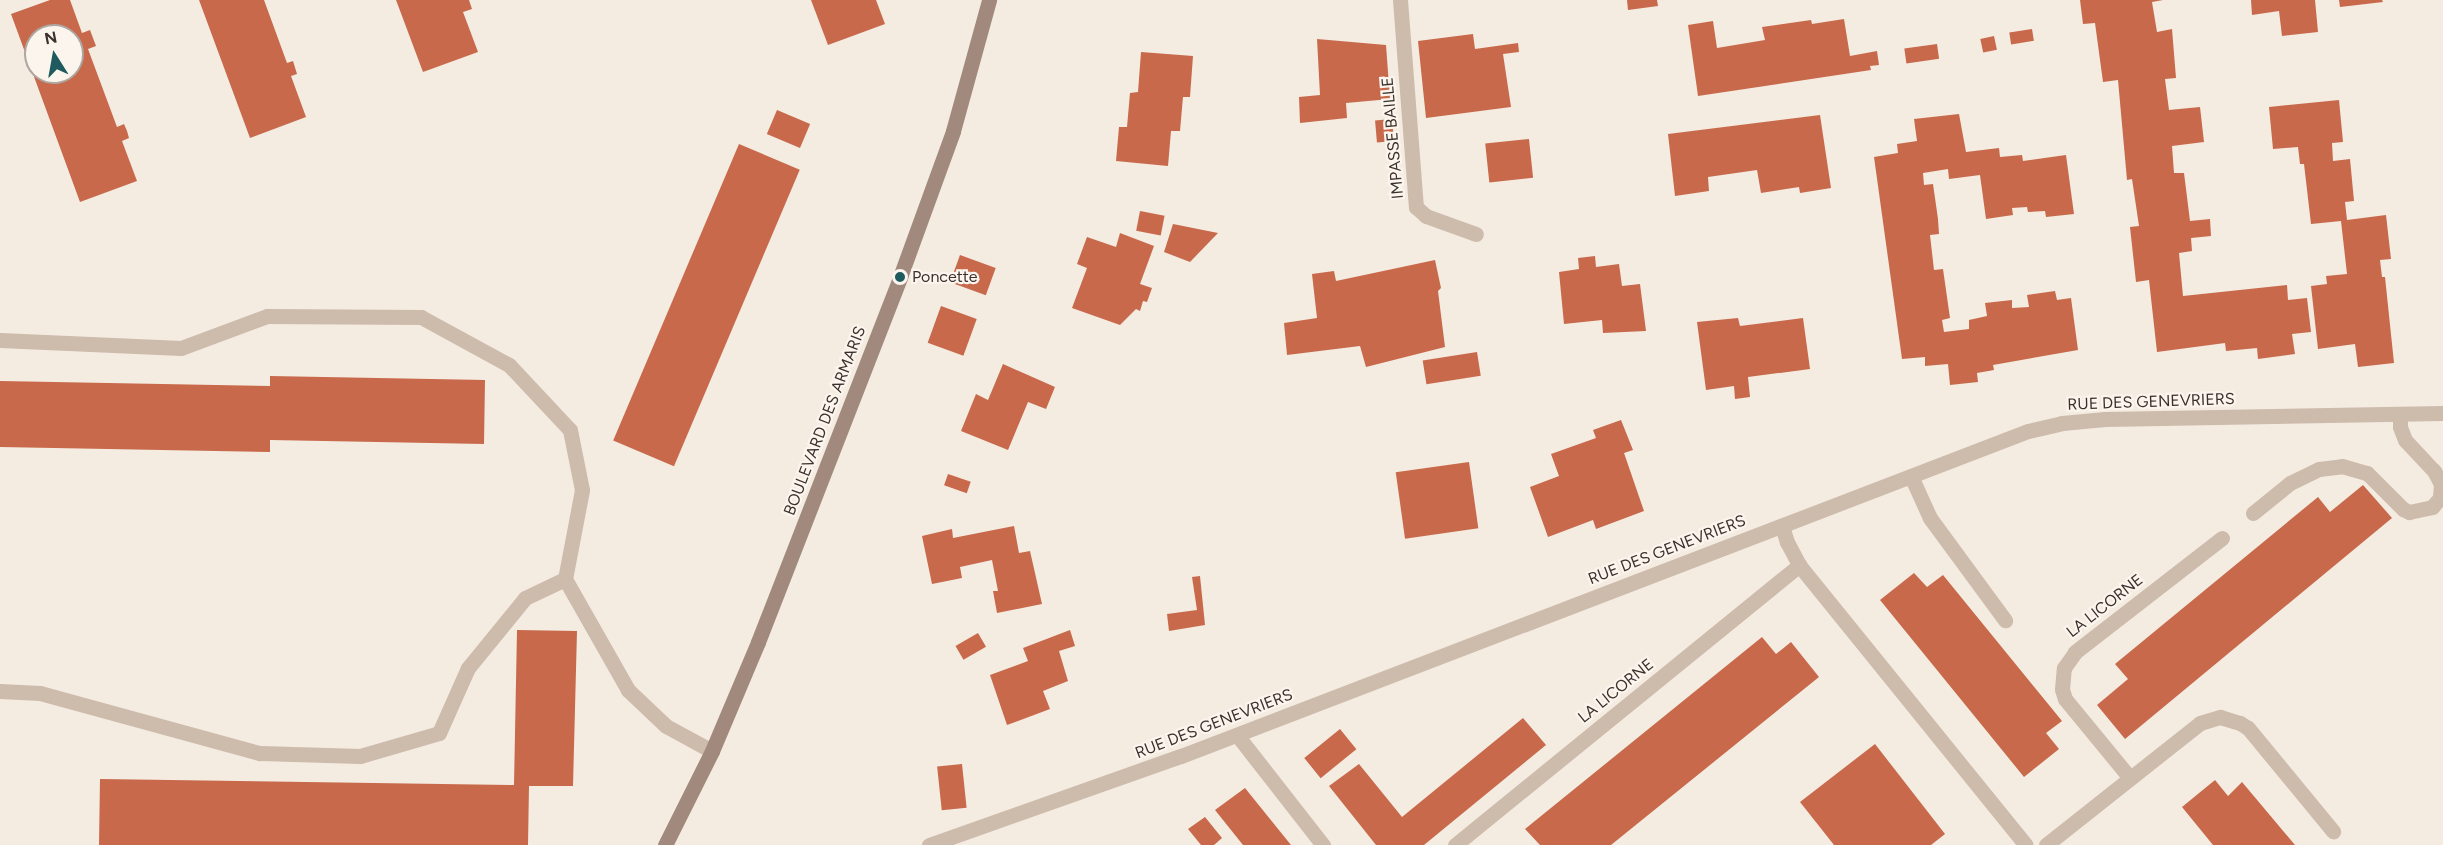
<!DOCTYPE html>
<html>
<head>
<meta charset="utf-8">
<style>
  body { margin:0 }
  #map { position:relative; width:2443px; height:845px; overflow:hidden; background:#f4ebe1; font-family:Figtree,sans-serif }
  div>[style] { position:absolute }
  .building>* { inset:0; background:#c8694b; transform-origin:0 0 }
  .lane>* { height:15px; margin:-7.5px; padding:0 7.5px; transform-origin:7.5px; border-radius:7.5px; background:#cdbbac }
  .street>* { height:15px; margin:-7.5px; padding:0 7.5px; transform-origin:7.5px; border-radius:7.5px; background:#cdbbac }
  .secondary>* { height:15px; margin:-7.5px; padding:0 7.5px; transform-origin:7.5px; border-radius:7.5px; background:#a18a7d }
  .dots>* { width:16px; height:16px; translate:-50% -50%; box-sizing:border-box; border:3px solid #fbf5ee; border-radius:50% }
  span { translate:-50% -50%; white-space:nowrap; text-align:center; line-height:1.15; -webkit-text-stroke:4.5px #fbf5ee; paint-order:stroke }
  .street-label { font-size:16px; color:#3b302b }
  .poi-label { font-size:16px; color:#3b302b }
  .left { translate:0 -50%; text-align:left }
  .north { position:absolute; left:24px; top:24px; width:60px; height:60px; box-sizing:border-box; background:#fbf5ee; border:2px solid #aea6a0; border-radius:50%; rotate:349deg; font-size:16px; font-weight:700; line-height:24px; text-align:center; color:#3b302b }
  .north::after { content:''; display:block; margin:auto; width:21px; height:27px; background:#1f5a5e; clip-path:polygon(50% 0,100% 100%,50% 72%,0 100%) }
</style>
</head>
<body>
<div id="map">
  <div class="building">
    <div style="clip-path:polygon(evenodd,50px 0,70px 0,82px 33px,90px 30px,96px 46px,88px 49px,117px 127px,124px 124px,127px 131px,129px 138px,122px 141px,137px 181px,80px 202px,11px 14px,50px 0,36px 36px,72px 36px,72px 72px,36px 72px,36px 36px)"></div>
    <div style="clip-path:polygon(199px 0,264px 0,287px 63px,293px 61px,297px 74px,291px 76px,306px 117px,250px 138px)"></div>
    <div style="clip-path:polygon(396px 0,469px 0,472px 9px,463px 12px,478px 52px,423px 72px)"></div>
    <div style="clip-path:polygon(811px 0,876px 0,885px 24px,828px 45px)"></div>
    <div style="clip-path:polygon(1627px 0,1657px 0,1658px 6px,1628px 10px)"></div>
    <div style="clip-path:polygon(2080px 0,2163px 0,2152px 2px,2157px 32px,2172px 29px,2176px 78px,2165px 79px,2169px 110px,2200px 107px,2204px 142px,2172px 146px,2174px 173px,2184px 173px,2190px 221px,2210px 219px,2211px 236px,2191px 238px,2192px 251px,2179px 253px,2183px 296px,2287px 285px,2288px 300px,2307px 298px,2311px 332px,2292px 334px,2295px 354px,2258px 359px,2257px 348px,2226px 351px,2225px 343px,2157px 352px,2149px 280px,2136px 282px,2130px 227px,2139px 226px,2132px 179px,2127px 180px,2118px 80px,2103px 82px,2095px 23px,2083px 24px)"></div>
    <div style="clip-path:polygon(2251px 0,2315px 0,2318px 32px,2282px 36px,2279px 11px,2252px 15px)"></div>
    <div style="clip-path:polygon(2339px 0,2382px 0,2383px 2px,2340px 7px)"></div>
    <div style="clip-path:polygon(1844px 19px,1850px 56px,1877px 51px,1879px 65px,1870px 66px,1871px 70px,1698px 96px,1688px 25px,1713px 21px,1717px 48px,1765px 40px,1762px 27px,1811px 20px,1812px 24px)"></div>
    <div style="left:2032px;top:29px;width:12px;height:23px;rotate:81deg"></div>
    <div style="clip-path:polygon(1473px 34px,1475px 49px,1518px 43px,1519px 52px,1503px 54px,1511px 107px,1426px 118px,1418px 41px)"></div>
    <div style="left:1994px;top:36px;width:14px;height:14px;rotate:78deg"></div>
    <div style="clip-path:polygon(1317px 39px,1386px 45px,1390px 99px,1346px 103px,1347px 118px,1300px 123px,1299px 97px,1320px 95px)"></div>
    <div style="left:1937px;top:44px;width:15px;height:33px;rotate:82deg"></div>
    <div style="clip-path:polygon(1141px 52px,1193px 56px,1190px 97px,1183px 97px,1180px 131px,1171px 131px,1168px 166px,1116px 161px,1119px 127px,1127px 127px,1130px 93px,1138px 92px)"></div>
    <div style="clip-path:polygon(2339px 100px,2343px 142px,2332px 143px,2333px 161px,2350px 159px,2354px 201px,2345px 202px,2347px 220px,2386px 215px,2391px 259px,2380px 260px,2382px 277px,2385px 277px,2394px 363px,2358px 367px,2355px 344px,2318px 349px,2311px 286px,2327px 284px,2326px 276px,2347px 274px,2341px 221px,2311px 224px,2304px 164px,2300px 164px,2298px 147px,2273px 149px,2269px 107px)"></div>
    <div style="left:777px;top:110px;width:36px;height:26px;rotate:23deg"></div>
    <div style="clip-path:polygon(1959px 114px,1966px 152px,1999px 148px,2000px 157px,2022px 155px,2023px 161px,2066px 155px,2074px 214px,2046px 217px,2045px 211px,2028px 212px,2027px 207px,2012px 208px,2013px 215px,1986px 219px,1980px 175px,1949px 179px,1948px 169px,1923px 173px,1924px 185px,1933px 184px,1938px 219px,1939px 234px,1930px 235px,1934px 270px,1943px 269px,1950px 318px,1942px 320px,1944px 332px,1969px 329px,1969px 320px,1987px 316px,1985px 303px,2012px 300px,2012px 308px,2029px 307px,2027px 295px,2055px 291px,2057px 300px,2071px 298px,2078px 350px,1993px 365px,1994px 370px,1977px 373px,1978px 382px,1950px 385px,1948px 364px,1925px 366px,1925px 357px,1902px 359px,1874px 157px,1898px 153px,1897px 144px,1917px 141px,1914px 119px)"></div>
    <div style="clip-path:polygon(1820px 115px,1831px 188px,1800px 193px,1799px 187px,1761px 193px,1757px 170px,1708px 177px,1709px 191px,1675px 196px,1668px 134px)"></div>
    <div style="left:1392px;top:119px;width:22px;height:17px;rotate:85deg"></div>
    <div style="left:1529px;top:139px;width:39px;height:44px;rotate:84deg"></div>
    <div style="left:739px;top:144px;width:66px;height:322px;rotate:23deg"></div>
    <div style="left:1140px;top:211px;width:25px;height:20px;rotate:11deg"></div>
    <div style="clip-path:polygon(1173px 224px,1218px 233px,1190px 262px,1164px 252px)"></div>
    <div style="clip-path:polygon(1120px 233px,1154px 246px,1140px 284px,1152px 288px,1147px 302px,1143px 301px,1140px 311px,1136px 309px,1120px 325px,1072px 308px,1087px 268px,1077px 264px,1087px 237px,1116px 247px)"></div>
    <div style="left:960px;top:255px;width:38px;height:29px;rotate:20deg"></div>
    <div style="clip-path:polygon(1595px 256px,1596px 267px,1619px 264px,1622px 286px,1640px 284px,1646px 331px,1603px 333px,1602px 320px,1564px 324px,1559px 272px,1579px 269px,1578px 258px)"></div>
    <div style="clip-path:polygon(1435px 260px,1441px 288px,1438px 291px,1445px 347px,1366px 367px,1360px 346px,1287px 355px,1284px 323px,1317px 318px,1312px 274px,1334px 271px,1336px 281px)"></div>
    <div style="left:941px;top:306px;width:38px;height:39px;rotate:20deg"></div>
    <div style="clip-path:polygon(1738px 318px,1740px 326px,1803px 318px,1810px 369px,1748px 377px,1750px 397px,1735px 399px,1734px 386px,1706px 390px,1697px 322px)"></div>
    <div style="left:1477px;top:352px;width:24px;height:55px;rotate:81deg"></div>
    <div style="clip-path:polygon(1003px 364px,1055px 387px,1046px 409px,1028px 402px,1008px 450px,961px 431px,976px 394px,988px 400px)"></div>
    <div style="clip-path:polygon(270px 376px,485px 380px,484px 444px,270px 440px,270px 452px,0 447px,0 381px,270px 386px)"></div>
    <div style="clip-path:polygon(1621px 420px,1633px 450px,1624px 453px,1644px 511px,1596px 529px,1593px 520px,1548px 537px,1530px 487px,1559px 476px,1551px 454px,1596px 438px,1593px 430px)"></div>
    <div style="left:1469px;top:462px;width:67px;height:74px;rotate:82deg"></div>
    <div style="left:948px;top:474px;width:24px;height:12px;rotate:19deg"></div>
    <div style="clip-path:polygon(2363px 485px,2392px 518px,2125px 739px,2097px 705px,2128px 679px,2115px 664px,2318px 497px,2330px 512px)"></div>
    <div style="clip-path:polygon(1014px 526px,1019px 553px,1030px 551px,1042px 604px,997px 613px,993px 591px,998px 591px,992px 560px,960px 567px,962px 578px,932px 584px,922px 536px,952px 529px,953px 538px)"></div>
    <div style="clip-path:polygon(1914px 573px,1927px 587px,1943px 575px,2062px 721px,2046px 733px,2059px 749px,2024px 777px,1880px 600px)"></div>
    <div style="clip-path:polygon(1200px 576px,1205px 625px,1169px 631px,1167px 614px,1197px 610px,1192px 577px)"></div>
    <div style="clip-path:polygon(517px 630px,577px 631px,573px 786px,529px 786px,528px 845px,99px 845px,100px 779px,514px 785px)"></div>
    <div style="clip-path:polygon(1070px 630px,1075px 646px,1059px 651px,1068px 681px,1043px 691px,1050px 709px,1007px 725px,990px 675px,1028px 661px,1023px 648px)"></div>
    <div style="left:978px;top:633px;width:16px;height:26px;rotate:60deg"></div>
    <div style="clip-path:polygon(1762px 637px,1776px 654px,1791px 642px,1819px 677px,1611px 845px,1540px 845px,1525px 829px)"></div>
    <div style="clip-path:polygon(1523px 718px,1546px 745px,1424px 845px,1376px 845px,1329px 786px,1359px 764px,1402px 817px)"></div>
    <div style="left:1340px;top:729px;width:26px;height:46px;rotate:51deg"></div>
    <div style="clip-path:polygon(1875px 744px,1945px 834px,1931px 845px,1834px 845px,1800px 802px)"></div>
    <div style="left:962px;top:764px;width:44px;height:25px;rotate:84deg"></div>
    <div style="clip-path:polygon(2215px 780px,2228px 796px,2242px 782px,2295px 845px,2213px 845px,2182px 807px)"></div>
    <div style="clip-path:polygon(1245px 788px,1291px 845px,1243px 845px,1215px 810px)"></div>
    <div style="clip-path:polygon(1205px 817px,1222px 838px,1214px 845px,1201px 845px,1188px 829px)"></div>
  </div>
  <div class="lane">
    <div style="left:0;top:340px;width:181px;rotate:2.5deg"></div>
    <div style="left:181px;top:348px;width:92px;rotate:-20.4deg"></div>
    <div style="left:267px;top:316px;width:154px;rotate:0.4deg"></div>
    <div style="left:421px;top:317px;width:100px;rotate:28.6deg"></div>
    <div style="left:509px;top:365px;width:89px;rotate:46.8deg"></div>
    <div style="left:570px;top:430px;width:61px;rotate:78.7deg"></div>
    <div style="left:582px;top:490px;width:91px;rotate:100.8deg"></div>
    <div style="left:565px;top:579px;width:128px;rotate:60.4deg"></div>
    <div style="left:628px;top:690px;width:52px;rotate:43.5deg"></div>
    <div style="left:666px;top:726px;width:52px;rotate:28.5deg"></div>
    <div style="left:1911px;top:476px;width:46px;rotate:65.7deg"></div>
    <div style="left:1930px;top:518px;width:127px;rotate:53.7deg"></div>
    <div style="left:2253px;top:513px;width:48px;rotate:-39deg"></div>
    <div style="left:2290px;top:483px;width:32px;rotate:-26deg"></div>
    <div style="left:2319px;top:469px;width:23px;rotate:-7deg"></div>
    <div style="left:2342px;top:466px;width:26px;rotate:16deg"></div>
    <div style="left:2367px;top:473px;width:51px;rotate:45deg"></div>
    <div style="left:2403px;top:509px;width:7px;rotate:27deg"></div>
    <div style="left:2409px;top:512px;width:24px;rotate:-12deg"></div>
    <div style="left:2432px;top:507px;width:12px;rotate:-48deg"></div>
    <div style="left:2440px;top:498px;width:14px;rotate:-86deg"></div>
    <div style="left:2441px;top:484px;width:15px;rotate:-118deg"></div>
    <div style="left:2434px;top:471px;width:42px;rotate:-133.1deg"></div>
    <div style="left:2405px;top:440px;width:14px;rotate:-111deg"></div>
    <div style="left:2400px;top:427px;width:13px;rotate:-90deg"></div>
    <div style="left:1782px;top:526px;width:17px;rotate:73deg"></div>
    <div style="left:1787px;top:542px;width:26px;rotate:62deg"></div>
    <div style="left:1799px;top:565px;width:360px;rotate:51deg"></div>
    <div style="left:0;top:691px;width:40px;rotate:2.9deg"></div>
    <div style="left:40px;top:693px;width:228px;rotate:15.3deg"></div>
    <div style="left:260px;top:753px;width:100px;rotate:1.7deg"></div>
    <div style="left:360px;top:756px;width:82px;rotate:-16.2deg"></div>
    <div style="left:439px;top:733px;width:71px;rotate:-66deg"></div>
    <div style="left:468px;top:668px;width:90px;rotate:-50.8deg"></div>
    <div style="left:525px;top:598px;width:44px;rotate:-25.4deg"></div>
    <div style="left:1237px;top:735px;width:140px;rotate:52deg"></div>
    <div style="left:2130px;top:778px;width:102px;rotate:-129.4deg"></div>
    <div style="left:2065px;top:699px;width:10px;rotate:-107deg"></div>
    <div style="left:2062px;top:689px;width:21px;rotate:-85deg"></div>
    <div style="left:2064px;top:668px;width:19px;rotate:-55deg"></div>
    <div style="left:2075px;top:652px;width:186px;rotate:-37.8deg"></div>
    <div style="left:1455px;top:845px;width:444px;rotate:-39.1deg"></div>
    <div style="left:2046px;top:845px;width:196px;rotate:-38.4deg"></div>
    <div style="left:2200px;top:723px;width:21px;rotate:-17deg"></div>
    <div style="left:2220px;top:717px;width:21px;rotate:17deg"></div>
    <div style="left:2240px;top:723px;width:9px;rotate:32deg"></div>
    <div style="left:2248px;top:728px;width:134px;rotate:50.5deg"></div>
  </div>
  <div class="street">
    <div style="left:1400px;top:0;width:208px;rotate:85.6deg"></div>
    <div style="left:1416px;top:207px;width:13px;rotate:42deg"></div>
    <div style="left:1426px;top:216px;width:53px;rotate:19.8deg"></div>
    <div style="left:929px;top:845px;width:267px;rotate:-19.5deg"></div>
    <div style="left:1181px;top:756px;width:907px;rotate:-20.99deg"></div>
    <div style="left:2028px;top:431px;width:35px;rotate:-13deg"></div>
    <div style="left:2062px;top:423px;width:43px;rotate:-5.3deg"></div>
    <div style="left:2105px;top:419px;width:338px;rotate:-1deg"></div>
  </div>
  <div class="secondary">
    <div style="left:665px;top:845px;width:105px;rotate:-63.4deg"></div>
    <div style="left:712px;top:751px;width:118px;rotate:-67.1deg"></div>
    <div style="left:758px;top:642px;width:392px;rotate:-68.7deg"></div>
    <div style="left:900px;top:277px;width:155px;rotate:-70deg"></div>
    <div style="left:953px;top:131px;width:136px;rotate:-74.6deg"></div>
  </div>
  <div class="dots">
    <div style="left:900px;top:277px;background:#1f5a5e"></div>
  </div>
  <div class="street-label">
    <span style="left:1393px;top:138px;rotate:-95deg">IMPASSE BAILLE</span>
    <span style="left:2151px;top:402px;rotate:-2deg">RUE DES GENEVRIERS</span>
    <span style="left:825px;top:421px;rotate:-69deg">BOULEVARD DES ARMARIS</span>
    <span style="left:1667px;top:550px;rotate:-21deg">RUE DES GENEVRIERS</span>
    <span style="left:2105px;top:606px;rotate:-38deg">LA LICORNE</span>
    <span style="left:1616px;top:691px;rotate:-39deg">LA LICORNE</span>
    <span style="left:1214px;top:724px;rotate:-21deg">RUE DES GENEVRIERS</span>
  </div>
  <div class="poi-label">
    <span class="left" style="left:912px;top:277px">Poncette</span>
  </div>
  <div class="north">N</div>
</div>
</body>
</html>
